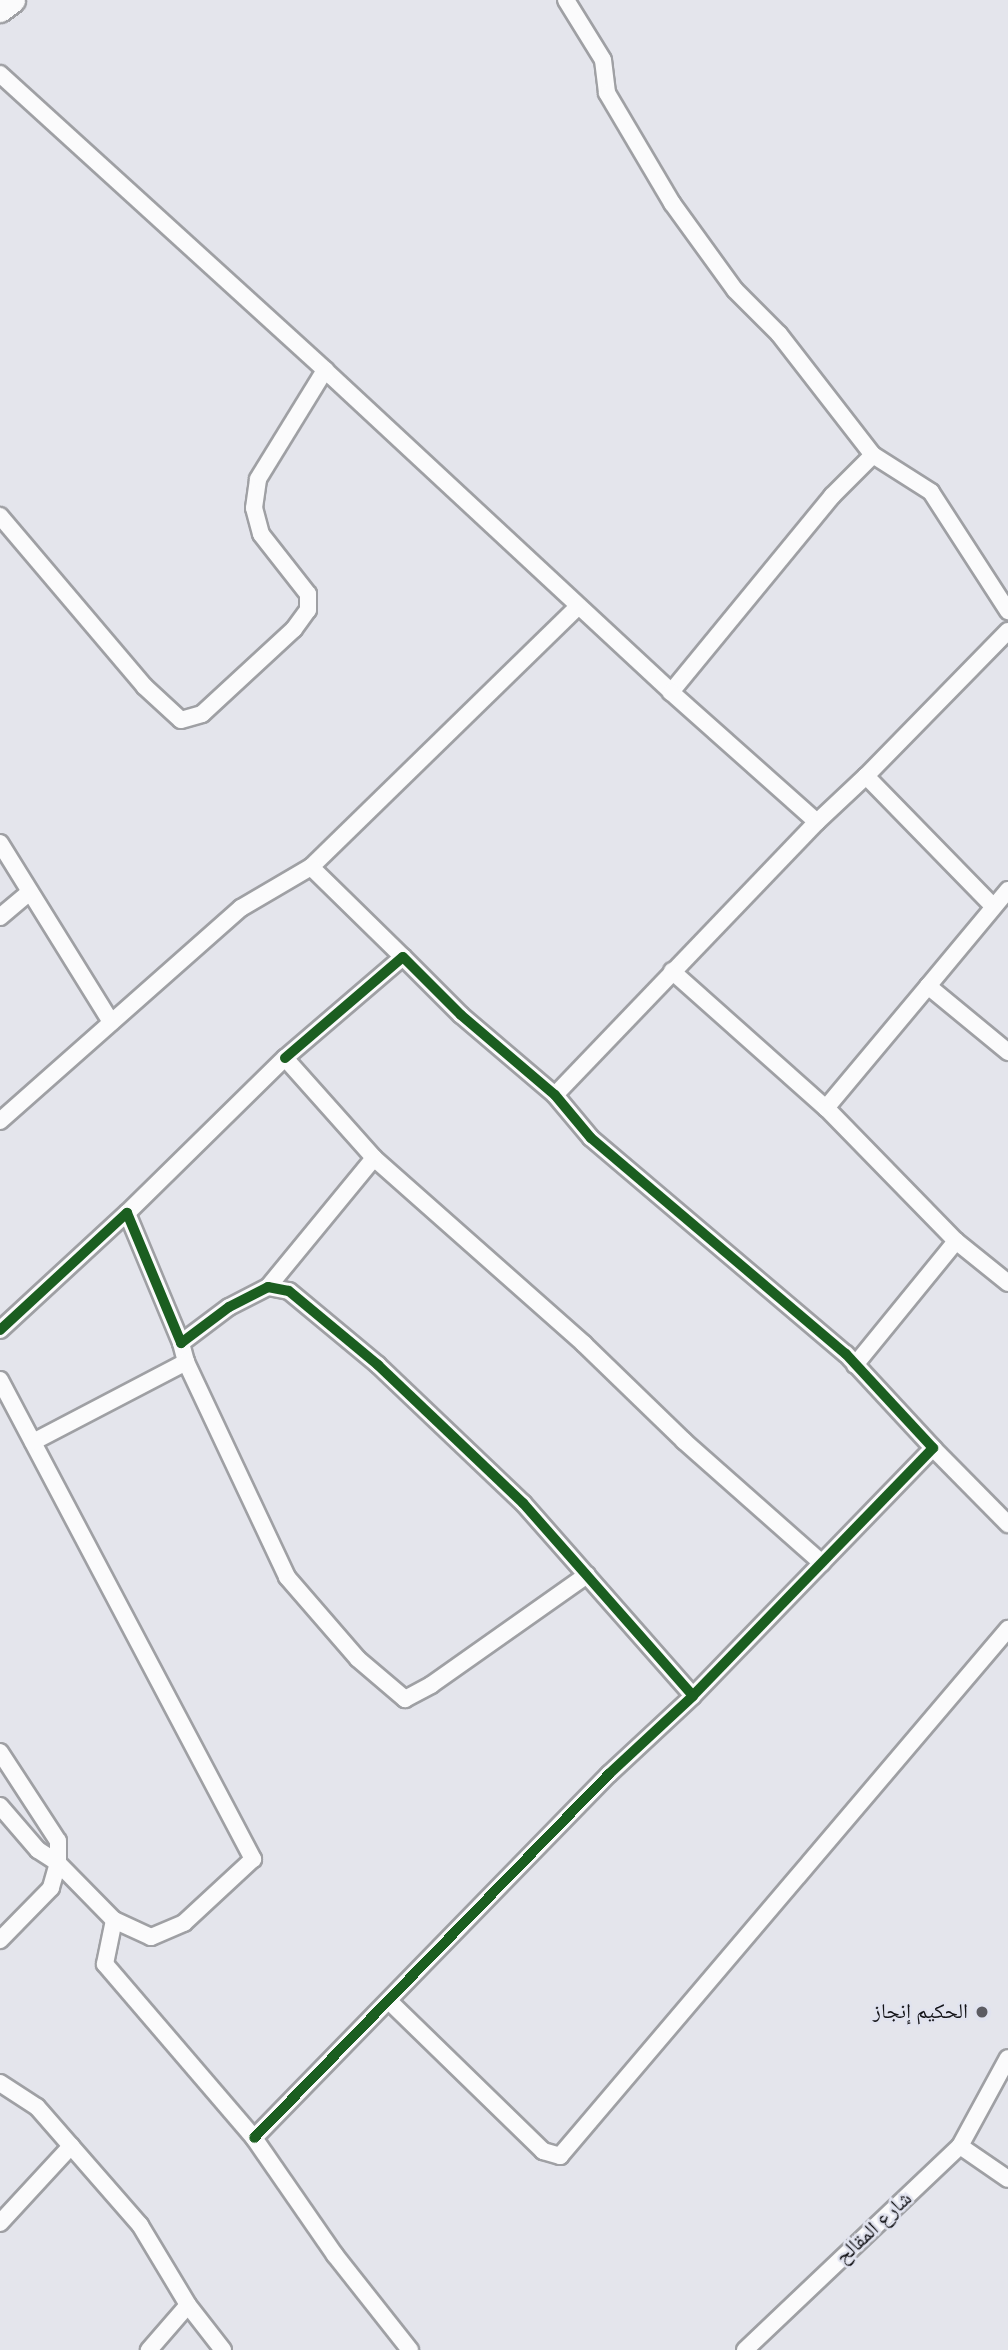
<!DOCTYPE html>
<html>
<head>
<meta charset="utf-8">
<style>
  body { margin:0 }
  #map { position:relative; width:1008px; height:2350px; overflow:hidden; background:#e4e5ec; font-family:Spectral,"Noto Naskh Arabic",serif }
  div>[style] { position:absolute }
  .roads { filter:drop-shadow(2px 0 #9fa0a4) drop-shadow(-2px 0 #9fa0a4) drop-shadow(0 2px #9fa0a4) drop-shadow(0 -2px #9fa0a4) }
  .street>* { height:16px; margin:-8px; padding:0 8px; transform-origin:8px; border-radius:8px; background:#fbfbfc }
  .primary>* { height:26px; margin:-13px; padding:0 13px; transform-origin:13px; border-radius:13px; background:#fbfbfc }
  .cycleway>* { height:10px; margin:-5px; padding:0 5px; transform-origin:5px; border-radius:5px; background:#1b5e20 }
  .dots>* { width:19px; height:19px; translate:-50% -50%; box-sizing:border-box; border:4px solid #e1e3ef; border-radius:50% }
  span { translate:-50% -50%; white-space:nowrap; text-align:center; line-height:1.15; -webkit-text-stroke:5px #e1e3ef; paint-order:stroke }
  .poi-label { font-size:21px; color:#131317 }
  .right { translate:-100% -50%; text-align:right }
  .street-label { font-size:21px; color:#131317 }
</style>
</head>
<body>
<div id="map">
  <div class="roads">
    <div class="street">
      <div style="left:566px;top:0;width:70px;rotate:58.3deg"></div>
      <div style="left:603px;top:60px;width:33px;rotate:83deg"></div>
      <div style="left:607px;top:93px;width:128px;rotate:59.4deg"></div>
      <div style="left:672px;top:203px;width:107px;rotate:54.1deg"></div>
      <div style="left:735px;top:290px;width:62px;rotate:45deg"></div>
      <div style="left:779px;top:334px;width:153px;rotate:52.2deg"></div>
      <div style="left:873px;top:455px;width:58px;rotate:135deg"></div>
      <div style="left:832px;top:496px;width:254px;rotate:129.4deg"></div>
      <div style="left:0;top:74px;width:440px;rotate:42.3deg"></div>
      <div style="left:325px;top:370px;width:473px;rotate:42.9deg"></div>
      <div style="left:671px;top:692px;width:195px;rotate:41.7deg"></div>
      <div style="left:873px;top:455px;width:69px;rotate:32.5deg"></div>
      <div style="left:931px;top:492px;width:142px;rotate:57.1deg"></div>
      <div style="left:0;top:516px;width:223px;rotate:49.7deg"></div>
      <div style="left:144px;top:686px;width:50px;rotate:42.6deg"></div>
      <div style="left:181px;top:720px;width:22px;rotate:-16deg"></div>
      <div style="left:202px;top:714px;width:125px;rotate:-42.7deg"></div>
      <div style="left:294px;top:629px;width:24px;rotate:-54deg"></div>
      <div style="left:308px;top:610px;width:16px;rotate:-90deg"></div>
      <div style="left:308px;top:594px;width:76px;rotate:-128.1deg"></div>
      <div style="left:261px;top:534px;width:27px;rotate:-105deg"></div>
      <div style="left:254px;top:508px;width:29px;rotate:-82deg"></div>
      <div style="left:258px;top:479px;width:128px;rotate:-58.4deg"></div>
      <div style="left:866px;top:776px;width:203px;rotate:-45.6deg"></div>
      <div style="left:0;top:843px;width:211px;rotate:58.2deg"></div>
      <div style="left:311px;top:867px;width:373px;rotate:-44.3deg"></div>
      <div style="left:1008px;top:890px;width:125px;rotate:129.8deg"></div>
      <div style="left:928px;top:986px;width:104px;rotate:39.5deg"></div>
      <div style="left:0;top:917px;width:39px;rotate:-40deg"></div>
      <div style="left:672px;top:971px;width:206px;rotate:41.7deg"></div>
      <div style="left:285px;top:1058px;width:155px;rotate:-40.6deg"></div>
      <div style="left:403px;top:957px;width:82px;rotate:45deg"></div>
      <div style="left:461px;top:1015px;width:123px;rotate:40.4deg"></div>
      <div style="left:555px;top:1095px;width:56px;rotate:50.1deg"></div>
      <div style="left:591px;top:1138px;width:334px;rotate:40.3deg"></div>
      <div style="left:846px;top:1354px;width:128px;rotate:47.2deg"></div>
      <div style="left:933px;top:1448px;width:345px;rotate:134.1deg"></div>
      <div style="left:555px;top:1095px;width:378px;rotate:-46.2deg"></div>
      <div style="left:817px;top:822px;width:67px;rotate:-43.2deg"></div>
      <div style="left:866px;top:776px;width:182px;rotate:45.7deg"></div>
      <div style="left:0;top:1121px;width:322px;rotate:-41.5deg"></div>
      <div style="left:241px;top:908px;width:81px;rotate:-30.4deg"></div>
      <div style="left:311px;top:867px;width:129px;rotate:44.4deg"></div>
      <div style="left:374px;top:1158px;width:281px;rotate:41.5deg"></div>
      <div style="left:584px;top:1344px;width:139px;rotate:44.1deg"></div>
      <div style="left:684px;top:1441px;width:184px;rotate:41.5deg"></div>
      <div style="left:127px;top:1213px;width:221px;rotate:-44.5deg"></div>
      <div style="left:285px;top:1058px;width:134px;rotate:48.3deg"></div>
      <div style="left:374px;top:1158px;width:167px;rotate:129.4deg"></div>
      <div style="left:956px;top:1241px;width:67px;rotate:38.9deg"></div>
      <div style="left:0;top:1330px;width:173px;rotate:-42.7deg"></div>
      <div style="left:127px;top:1213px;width:141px;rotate:67.4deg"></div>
      <div style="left:181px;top:1343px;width:60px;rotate:-36.9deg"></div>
      <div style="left:229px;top:1307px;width:44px;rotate:-27.1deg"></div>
      <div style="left:268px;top:1287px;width:21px;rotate:11deg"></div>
      <div style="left:289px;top:1291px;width:116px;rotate:39.7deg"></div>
      <div style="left:378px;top:1365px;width:200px;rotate:43.6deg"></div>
      <div style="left:523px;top:1503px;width:257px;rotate:48.6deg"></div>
      <div style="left:693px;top:1696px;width:115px;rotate:137.1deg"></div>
      <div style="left:609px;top:1774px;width:508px;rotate:134.28deg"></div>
      <div style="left:181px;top:1343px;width:20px;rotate:75deg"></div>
      <div style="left:186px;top:1362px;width:238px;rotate:64.8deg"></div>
      <div style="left:287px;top:1577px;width:108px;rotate:49.1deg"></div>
      <div style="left:358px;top:1659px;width:62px;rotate:40.4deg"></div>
      <div style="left:405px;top:1699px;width:30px;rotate:-28deg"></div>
      <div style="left:431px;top:1685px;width:191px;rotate:-35.2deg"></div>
      <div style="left:855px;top:1365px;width:160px;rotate:-50.8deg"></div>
      <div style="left:956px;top:1241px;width:186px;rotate:-134.3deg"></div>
      <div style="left:826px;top:1108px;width:159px;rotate:-50.1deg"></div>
      <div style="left:0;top:1380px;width:542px;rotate:62.16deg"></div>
      <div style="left:253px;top:1859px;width:94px;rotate:137.2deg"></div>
      <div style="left:184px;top:1923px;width:36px;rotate:157deg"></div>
      <div style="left:151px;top:1937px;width:41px;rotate:-155.3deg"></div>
      <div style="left:33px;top:1442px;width:173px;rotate:-27.6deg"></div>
      <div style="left:933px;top:1448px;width:107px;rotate:45.4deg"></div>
      <div style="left:0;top:1752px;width:106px;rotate:56.9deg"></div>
      <div style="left:58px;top:1841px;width:22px;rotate:90deg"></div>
      <div style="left:58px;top:1863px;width:26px;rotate:106deg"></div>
      <div style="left:51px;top:1888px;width:73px;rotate:134.4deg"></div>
      <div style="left:0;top:1806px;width:58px;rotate:49.2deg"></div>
      <div style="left:38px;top:1850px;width:24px;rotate:33deg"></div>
      <div style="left:58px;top:1863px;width:80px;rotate:45.5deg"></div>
      <div style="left:114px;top:1920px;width:45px;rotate:101.6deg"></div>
      <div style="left:105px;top:1964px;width:229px;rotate:49.4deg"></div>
      <div style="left:254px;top:2138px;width:142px;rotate:55.3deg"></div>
      <div style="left:335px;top:2255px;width:121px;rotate:51.7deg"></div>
      <div style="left:390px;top:2002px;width:214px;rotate:44.2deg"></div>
      <div style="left:543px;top:2151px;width:18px;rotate:16deg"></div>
      <div style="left:560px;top:2156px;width:692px;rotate:-49.63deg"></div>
      <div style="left:0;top:2083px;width:44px;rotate:33deg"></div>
      <div style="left:37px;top:2107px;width:157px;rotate:48.9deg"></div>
      <div style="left:140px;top:2225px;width:93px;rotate:59deg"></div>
      <div style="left:188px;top:2305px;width:60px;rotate:130.9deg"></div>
      <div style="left:960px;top:2146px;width:100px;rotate:-61.4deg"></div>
      <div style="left:0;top:2223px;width:105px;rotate:-47.3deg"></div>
      <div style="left:188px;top:2305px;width:57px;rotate:52.1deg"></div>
      <div style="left:745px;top:2350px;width:296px;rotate:-43.5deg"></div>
      <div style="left:960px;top:2146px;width:58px;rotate:34.5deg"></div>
    </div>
    <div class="primary">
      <div style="left:0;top:9px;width:15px;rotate:-37deg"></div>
    </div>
  </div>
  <div class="cycleway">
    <div style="left:285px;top:1058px;width:155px;rotate:-40.6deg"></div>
    <div style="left:403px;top:957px;width:82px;rotate:45deg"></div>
    <div style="left:461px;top:1015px;width:123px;rotate:40.4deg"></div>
    <div style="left:555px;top:1095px;width:56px;rotate:50.1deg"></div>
    <div style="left:591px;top:1138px;width:334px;rotate:40.3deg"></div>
    <div style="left:846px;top:1354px;width:128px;rotate:47.2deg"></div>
    <div style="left:933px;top:1448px;width:345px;rotate:134.1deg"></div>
    <div style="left:0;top:1330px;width:173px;rotate:-42.7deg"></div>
    <div style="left:127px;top:1213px;width:141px;rotate:67.4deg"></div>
    <div style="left:181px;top:1343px;width:60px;rotate:-36.9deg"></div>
    <div style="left:229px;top:1307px;width:44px;rotate:-27.1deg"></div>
    <div style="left:268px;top:1287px;width:21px;rotate:11deg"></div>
    <div style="left:289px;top:1291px;width:116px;rotate:39.7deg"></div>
    <div style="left:378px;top:1365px;width:200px;rotate:43.6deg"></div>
    <div style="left:523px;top:1503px;width:257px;rotate:48.6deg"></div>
    <div style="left:693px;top:1696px;width:115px;rotate:137.1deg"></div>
    <div style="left:609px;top:1774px;width:508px;rotate:134.28deg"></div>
  </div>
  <div class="dots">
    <div style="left:982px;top:2012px;background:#5c5c62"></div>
  </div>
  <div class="poi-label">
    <span class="right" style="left:968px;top:2012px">الحكيم إنجاز</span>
  </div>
  <div class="street-label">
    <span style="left:874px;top:2228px;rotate:-43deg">شارع المقالح</span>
  </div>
</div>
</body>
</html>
